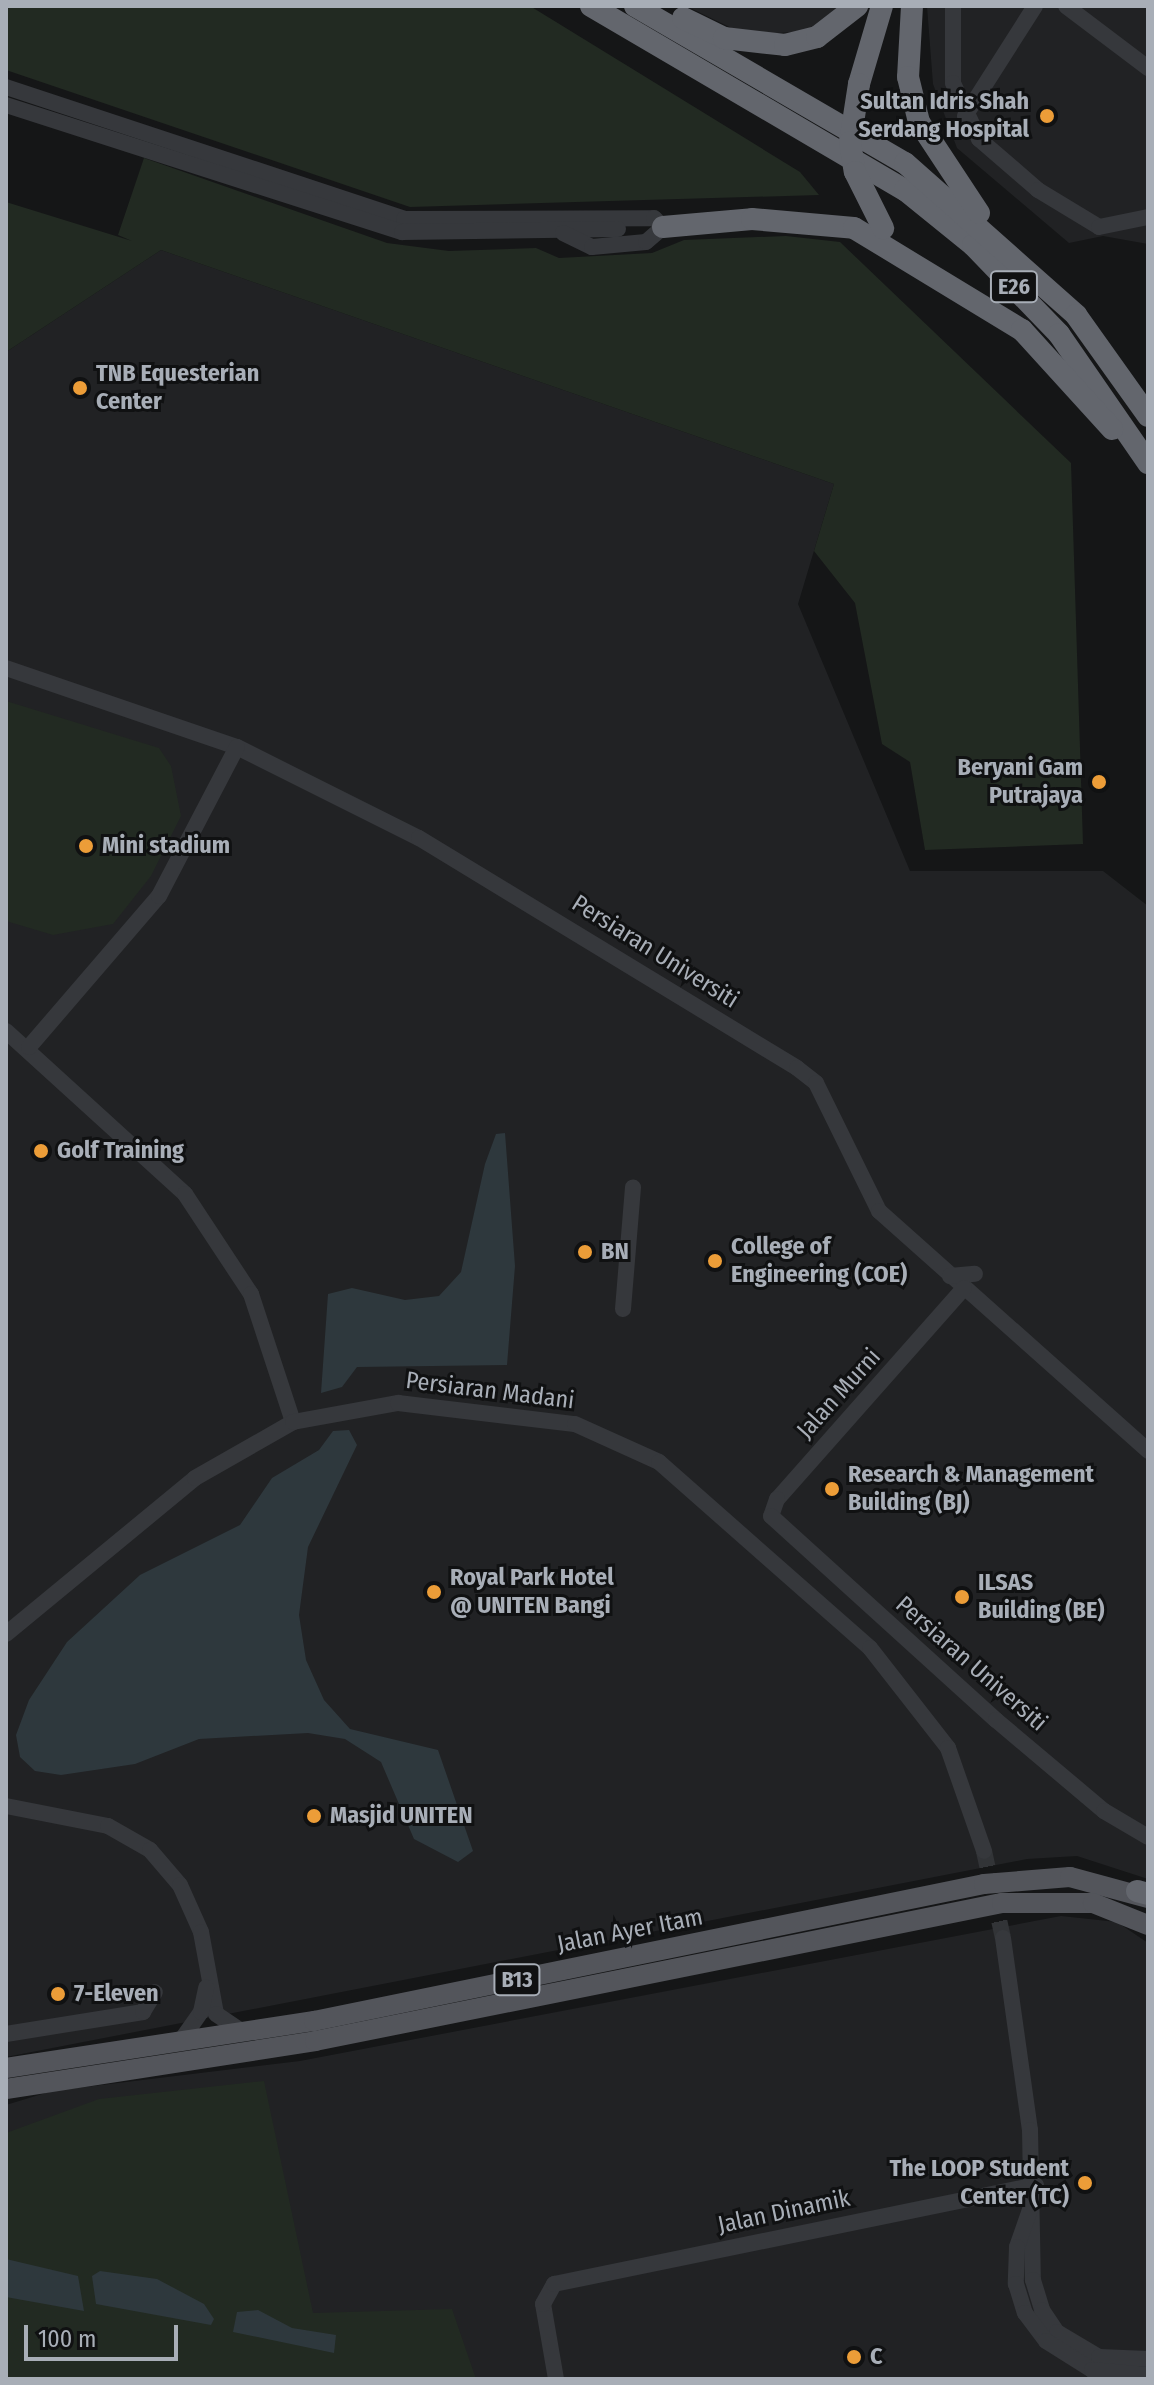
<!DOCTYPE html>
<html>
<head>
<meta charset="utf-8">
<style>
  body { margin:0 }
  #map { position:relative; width:1154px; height:2385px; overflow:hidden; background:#151617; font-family:"Fira Sans Condensed",sans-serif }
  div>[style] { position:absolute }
  .built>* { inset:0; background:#212224 }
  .green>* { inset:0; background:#222a22 }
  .water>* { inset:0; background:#2e383d }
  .minor-tunnel>* { height:16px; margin-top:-8px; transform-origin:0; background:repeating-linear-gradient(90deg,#323437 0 16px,transparent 0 24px) }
  .minor>* { height:16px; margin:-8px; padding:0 8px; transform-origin:8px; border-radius:8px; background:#36383c }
  .major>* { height:20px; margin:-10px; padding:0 10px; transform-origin:10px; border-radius:10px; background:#53555b }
  .highway>* { height:22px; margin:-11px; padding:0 11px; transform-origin:11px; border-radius:11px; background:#63666d }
  .highway-bridge>* { height:22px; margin:-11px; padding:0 11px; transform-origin:11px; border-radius:11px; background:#63666d }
  .dots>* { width:22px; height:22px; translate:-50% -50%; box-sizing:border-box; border:4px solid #101112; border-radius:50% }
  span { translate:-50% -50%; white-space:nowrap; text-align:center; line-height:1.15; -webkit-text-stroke:6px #101112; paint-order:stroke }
  .shield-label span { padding:2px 6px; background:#101112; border:2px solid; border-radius:6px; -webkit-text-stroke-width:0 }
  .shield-label { font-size:22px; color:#a8aeb7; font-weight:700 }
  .poi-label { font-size:24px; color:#a8aeb7; font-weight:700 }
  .right { translate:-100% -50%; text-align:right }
  .left { translate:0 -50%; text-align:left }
  .street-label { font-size:24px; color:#a8aeb7 }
  .frame { position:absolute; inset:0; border:8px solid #a8aeb7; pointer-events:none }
  .scale { position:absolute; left:24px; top:2325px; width:154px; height:36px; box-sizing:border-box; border:4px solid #a8aeb7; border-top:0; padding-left:10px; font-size:24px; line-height:28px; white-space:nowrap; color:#a8aeb7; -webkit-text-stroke:6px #101112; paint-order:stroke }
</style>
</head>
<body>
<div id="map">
  <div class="built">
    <div style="clip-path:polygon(686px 6px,840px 6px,810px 31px,746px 35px)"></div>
    <div style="clip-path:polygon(927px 6px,1148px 6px,1148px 244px,1103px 236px,1069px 243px,957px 148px,933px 84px)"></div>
    <div style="clip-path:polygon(161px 250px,834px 484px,798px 604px,910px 871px,1103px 871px,1148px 906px,1148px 1879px,1077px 1856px,1027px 1859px,6px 2057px,6px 352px)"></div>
    <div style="clip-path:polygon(1061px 1916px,1117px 1922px,1148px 1943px,1148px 2379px,6px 2379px,6px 2105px,52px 2091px,300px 2061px)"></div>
  </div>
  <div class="green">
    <div style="clip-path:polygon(6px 6px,530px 6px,800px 172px,819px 195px,410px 207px,6px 70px)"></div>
    <div style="clip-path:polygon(144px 158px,387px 243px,449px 251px,536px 248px,559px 258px,652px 253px,684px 240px,786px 236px,840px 242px,1071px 463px,1083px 844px,925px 850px,910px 762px,882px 744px,855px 603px,814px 551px,834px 484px,161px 250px,6px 352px,6px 202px,132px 241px,118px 235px)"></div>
    <div style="clip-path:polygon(6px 701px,159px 748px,171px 766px,181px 816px,151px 876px,113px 924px,53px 935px,6px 921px)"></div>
    <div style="clip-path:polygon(264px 2081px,313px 2313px,452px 2309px,476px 2379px,6px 2379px,6px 2133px,99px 2099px)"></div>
  </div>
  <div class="water">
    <div style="clip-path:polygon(505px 1133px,515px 1266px,507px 1365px,357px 1367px,342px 1387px,321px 1393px,328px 1294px,352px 1288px,405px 1300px,439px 1296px,461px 1272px,485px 1164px,496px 1134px)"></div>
    <div style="clip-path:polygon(349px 1430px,357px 1445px,308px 1547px,299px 1615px,306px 1660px,324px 1700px,350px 1729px,438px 1750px,473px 1851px,458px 1862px,414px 1839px,381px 1762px,345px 1739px,308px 1733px,199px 1739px,135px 1764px,61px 1775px,35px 1771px,20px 1757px,16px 1735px,29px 1700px,67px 1642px,140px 1575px,240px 1525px,272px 1478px,319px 1450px,333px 1431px)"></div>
    <div style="clip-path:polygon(6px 2259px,78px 2276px,84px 2311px,6px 2297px)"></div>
    <div style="clip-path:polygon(100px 2271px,157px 2279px,204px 2304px,214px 2319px,211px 2325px,96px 2304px,92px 2276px)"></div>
    <div style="clip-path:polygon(258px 2310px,292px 2328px,336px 2335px,334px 2353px,233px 2332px,237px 2312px)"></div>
  </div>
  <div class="minor-tunnel">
    <div style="left:984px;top:1851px;width:89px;rotate:77.7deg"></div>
  </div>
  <div class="minor">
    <div style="left:953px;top:6px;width:77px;rotate:90deg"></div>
    <div style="left:953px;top:83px;width:62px;rotate:65.1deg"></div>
    <div style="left:979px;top:139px;width:78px;rotate:40.8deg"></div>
    <div style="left:1038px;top:190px;width:71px;rotate:31.2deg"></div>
    <div style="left:1099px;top:227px;width:50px;rotate:-11.5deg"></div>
    <div style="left:1066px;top:6px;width:103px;rotate:37.1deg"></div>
    <div style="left:6px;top:87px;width:419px;rotate:18.3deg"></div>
    <div style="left:404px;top:219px;width:250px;rotate:-0.2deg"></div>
    <div style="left:654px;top:218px;width:13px;rotate:45deg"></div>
    <div style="left:6px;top:105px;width:416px;rotate:17.8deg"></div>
    <div style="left:402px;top:232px;width:216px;rotate:-0.8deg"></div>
    <div style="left:965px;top:116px;width:130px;rotate:-57.5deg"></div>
    <div style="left:563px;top:233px;width:32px;rotate:26deg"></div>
    <div style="left:592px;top:247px;width:54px;rotate:-5.3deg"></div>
    <div style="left:646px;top:242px;width:23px;rotate:-41deg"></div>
    <div style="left:6px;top:668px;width:244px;rotate:18.9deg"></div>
    <div style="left:237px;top:747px;width:203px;rotate:26.6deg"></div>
    <div style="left:419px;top:838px;width:442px;rotate:31.3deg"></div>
    <div style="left:797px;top:1068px;width:24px;rotate:38deg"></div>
    <div style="left:816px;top:1083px;width:143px;rotate:63.8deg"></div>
    <div style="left:879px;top:1211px;width:361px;rotate:41.7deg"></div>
    <div style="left:6px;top:1031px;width:242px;rotate:42.3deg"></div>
    <div style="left:185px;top:1194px;width:120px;rotate:56.6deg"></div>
    <div style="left:251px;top:1294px;width:135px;rotate:71.8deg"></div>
    <div style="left:29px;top:1047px;width:199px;rotate:-49.3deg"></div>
    <div style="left:159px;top:896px;width:168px;rotate:-62.4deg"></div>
    <div style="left:950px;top:1276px;width:25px;rotate:-5deg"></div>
    <div style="left:964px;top:1288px;width:282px;rotate:131.5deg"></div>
    <div style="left:777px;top:1499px;width:18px;rotate:109deg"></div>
    <div style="left:771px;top:1516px;width:304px;rotate:42.2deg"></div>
    <div style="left:996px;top:1720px;width:141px;rotate:40.1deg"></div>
    <div style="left:1104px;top:1811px;width:51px;rotate:30.6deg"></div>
    <div style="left:623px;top:1309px;width:122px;rotate:-85.3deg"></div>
    <div style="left:6px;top:1634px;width:245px;rotate:-39.5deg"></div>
    <div style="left:195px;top:1478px;width:113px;rotate:-29.7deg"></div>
    <div style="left:293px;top:1422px;width:107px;rotate:-10.3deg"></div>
    <div style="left:398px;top:1403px;width:178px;rotate:6.8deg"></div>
    <div style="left:575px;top:1424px;width:92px;rotate:24.3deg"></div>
    <div style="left:659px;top:1462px;width:281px;rotate:41.4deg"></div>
    <div style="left:870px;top:1648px;width:127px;rotate:52deg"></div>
    <div style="left:948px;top:1748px;width:109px;rotate:70.7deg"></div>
    <div style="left:6px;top:1806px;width:104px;rotate:11.1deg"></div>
    <div style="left:108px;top:1826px;width:48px;rotate:29.7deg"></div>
    <div style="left:150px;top:1850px;width:46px;rotate:49.4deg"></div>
    <div style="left:180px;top:1885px;width:51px;rotate:65.9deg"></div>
    <div style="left:201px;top:1932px;width:83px;rotate:79.6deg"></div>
    <div style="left:216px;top:2014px;width:29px;rotate:34deg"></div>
    <div style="left:1003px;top:1938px;width:194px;rotate:82deg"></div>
    <div style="left:1030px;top:2130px;width:150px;rotate:88.9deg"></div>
    <div style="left:1033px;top:2280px;width:31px;rotate:73deg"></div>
    <div style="left:1042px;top:2310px;width:27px;rotate:56deg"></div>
    <div style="left:1057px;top:2332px;width:49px;rotate:30.8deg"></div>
    <div style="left:1099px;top:2357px;width:49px;rotate:2.3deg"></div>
    <div style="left:6px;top:2034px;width:139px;rotate:-9.1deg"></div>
    <div style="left:143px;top:2012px;width:23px;rotate:-59deg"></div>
    <div style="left:182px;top:2039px;width:33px;rotate:-55deg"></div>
    <div style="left:201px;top:2012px;width:25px;rotate:-78deg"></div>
    <div style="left:1035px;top:2195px;width:55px;rotate:109.1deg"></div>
    <div style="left:1017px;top:2247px;width:37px;rotate:92deg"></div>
    <div style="left:1016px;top:2284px;width:30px;rotate:73deg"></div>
    <div style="left:1025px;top:2313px;width:35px;rotate:53deg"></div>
    <div style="left:1046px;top:2341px;width:54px;rotate:32.2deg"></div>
    <div style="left:1092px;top:2370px;width:56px;rotate:5.1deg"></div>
    <div style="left:556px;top:2379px;width:76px;rotate:-99.8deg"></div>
    <div style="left:543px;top:2304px;width:23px;rotate:-61deg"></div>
    <div style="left:554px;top:2284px;width:492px;rotate:-11.6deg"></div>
  </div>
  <div class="major">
    <div style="left:6px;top:2068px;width:312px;rotate:-8.7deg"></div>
    <div style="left:314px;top:2021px;width:684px;rotate:-11.56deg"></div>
    <div style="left:984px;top:1884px;width:86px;rotate:-4.7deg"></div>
    <div style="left:1070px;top:1877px;width:81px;rotate:15.1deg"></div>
    <div style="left:6px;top:2089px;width:313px;rotate:-8.8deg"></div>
    <div style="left:315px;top:2041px;width:701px;rotate:-11.36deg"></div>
    <div style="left:1002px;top:1903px;width:91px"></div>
    <div style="left:1093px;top:1903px;width:59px;rotate:21.8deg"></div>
  </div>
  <div class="highway">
    <div style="left:591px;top:6px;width:364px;rotate:30.4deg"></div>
    <div style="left:905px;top:190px;width:87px;rotate:39deg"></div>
    <div style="left:973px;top:245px;width:124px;rotate:46deg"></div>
    <div style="left:1059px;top:334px;width:157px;rotate:55.4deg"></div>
    <div style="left:635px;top:6px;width:312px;rotate:30.2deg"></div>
    <div style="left:905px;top:163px;width:229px;rotate:41.6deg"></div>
    <div style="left:1076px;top:315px;width:124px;rotate:54.5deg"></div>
    <div style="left:912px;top:6px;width:71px;rotate:93.2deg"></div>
    <div style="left:908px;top:77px;width:46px;rotate:76.3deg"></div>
    <div style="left:919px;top:122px;width:109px;rotate:56.6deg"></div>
    <div style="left:683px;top:18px;width:46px;rotate:26deg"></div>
    <div style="left:724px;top:38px;width:61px;rotate:6.5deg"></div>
    <div style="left:785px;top:45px;width:33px;rotate:-14deg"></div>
    <div style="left:817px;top:37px;width:51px;rotate:-37.8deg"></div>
    <div style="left:859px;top:84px;width:81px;rotate:-73.6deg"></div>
    <div style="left:663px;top:227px;width:89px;rotate:-5.1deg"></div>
    <div style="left:752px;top:219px;width:102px;rotate:5deg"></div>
    <div style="left:854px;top:228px;width:197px;rotate:31.3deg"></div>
    <div style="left:1022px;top:330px;width:134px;rotate:47.7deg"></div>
    <div style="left:1137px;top:1891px;width:11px;rotate:15deg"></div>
  </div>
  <div class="highway-bridge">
    <div style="left:859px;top:84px;width:59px;rotate:98.8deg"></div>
    <div style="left:850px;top:142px;width:30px;rotate:81deg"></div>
    <div style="left:855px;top:172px;width:63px;rotate:63.4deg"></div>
  </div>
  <div class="dots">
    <div style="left:1047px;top:116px;background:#ec9d38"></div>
    <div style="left:80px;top:388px;background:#ec9d38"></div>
    <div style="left:1099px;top:782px;background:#ec9d38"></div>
    <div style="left:86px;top:846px;background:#ec9d38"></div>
    <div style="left:41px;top:1151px;background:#ec9d38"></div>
    <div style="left:585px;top:1252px;background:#ec9d38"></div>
    <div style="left:715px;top:1261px;background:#ec9d38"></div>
    <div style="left:832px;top:1489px;background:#ec9d38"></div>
    <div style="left:434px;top:1592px;background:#ec9d38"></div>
    <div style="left:962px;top:1597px;background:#ec9d38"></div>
    <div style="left:314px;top:1816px;background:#ec9d38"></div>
    <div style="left:58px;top:1994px;background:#ec9d38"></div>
    <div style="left:1085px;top:2183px;background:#ec9d38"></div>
    <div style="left:854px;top:2357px;background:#ec9d38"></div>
  </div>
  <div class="shield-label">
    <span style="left:1014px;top:287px">E26</span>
    <span style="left:517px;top:1980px">B13</span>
  </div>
  <div class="poi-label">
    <span class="right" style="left:1029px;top:116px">Sultan Idris Shah<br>Serdang Hospital</span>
    <span class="left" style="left:96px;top:388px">TNB Equesterian<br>Center</span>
    <span class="right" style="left:1083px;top:782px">Beryani Gam<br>Putrajaya</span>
    <span class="left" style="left:102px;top:846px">Mini stadium</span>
    <span class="left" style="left:57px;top:1151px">Golf Training</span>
    <span class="left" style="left:731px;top:1261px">College of<br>Engineering (COE)</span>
    <span class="left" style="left:601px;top:1252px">BN</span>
    <span class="left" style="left:848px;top:1489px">Research &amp; Management<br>Building (BJ)</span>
    <span class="left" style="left:450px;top:1592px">Royal Park Hotel<br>@ UNITEN Bangi</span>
    <span class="left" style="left:978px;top:1597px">ILSAS<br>Building (BE)</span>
    <span class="left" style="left:330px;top:1816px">Masjid UNITEN</span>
    <span class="left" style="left:74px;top:1994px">7-Eleven</span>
    <span class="right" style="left:1069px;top:2183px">The LOOP Student<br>Center (TC)</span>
    <span class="left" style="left:870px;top:2357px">C</span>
  </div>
  <div class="street-label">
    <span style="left:655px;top:952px;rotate:32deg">Persiaran Universiti</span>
    <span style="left:490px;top:1391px;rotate:7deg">Persiaran Madani</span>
    <span style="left:839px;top:1394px;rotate:-48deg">Jalan Murni</span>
    <span style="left:971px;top:1664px;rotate:41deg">Persiaran Universiti</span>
    <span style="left:630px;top:1931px;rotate:-11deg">Jalan Ayer Itam</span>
    <span style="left:784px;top:2212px;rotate:-12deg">Jalan Dinamik</span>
  </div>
  <div class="frame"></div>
  <div class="scale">100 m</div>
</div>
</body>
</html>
